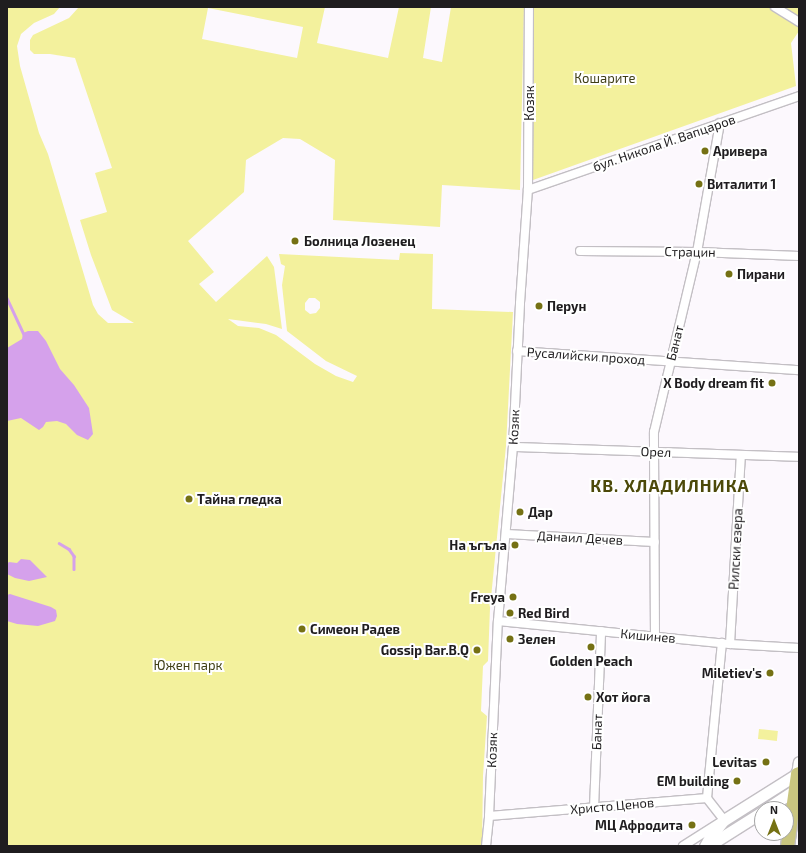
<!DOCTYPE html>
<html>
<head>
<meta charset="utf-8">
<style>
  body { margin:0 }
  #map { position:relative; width:806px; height:853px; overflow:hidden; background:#fcf8fd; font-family:"Exo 2",sans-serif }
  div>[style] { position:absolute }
  .green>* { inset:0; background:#f3f19d; transform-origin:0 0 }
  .water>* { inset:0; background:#d5a1eb }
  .stream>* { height:2.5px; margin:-1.25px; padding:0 1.25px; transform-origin:1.25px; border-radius:1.25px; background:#d5a1eb }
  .roads { filter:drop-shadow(1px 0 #c3bfc4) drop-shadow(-1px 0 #c3bfc4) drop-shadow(0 1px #c3bfc4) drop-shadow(0 -1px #c3bfc4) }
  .street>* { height:8px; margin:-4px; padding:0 4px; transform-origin:4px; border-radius:4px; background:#fff }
  .secondary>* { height:11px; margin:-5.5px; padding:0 5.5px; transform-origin:5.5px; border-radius:5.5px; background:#fff }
  .primary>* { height:13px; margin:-6.5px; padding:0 6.5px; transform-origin:6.5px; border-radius:6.5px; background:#c9c580 }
  .dots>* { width:11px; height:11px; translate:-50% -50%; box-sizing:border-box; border:2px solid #fff; border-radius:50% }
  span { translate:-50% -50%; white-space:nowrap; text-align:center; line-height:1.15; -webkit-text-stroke:4px #fff; paint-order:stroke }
  .park-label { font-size:13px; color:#3f3e16 }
  .street-label { font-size:13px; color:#1f1d1f }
  .poi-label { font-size:13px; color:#1f1d1f; font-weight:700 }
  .left { translate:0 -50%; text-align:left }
  .right { translate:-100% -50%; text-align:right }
  .district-label { font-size:17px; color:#4c4909; font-weight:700; letter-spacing:1px }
  .frame { position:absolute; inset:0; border:8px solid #1f1d1f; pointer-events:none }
  .north { position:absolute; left:754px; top:801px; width:40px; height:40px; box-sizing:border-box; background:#fff; border:1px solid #a5a5a5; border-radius:50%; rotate:0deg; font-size:11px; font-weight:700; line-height:16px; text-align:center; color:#1f1d1f }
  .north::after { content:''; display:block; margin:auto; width:14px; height:18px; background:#757114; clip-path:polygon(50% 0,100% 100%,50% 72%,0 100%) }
</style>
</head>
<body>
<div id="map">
  <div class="green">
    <div style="clip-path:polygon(evenodd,7px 7px,60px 7px,54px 14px,34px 23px,21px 34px,17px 46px,20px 66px,39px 133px,48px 154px,93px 305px,98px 314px,108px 323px,134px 323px,112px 310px,91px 255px,80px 220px,107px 212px,95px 173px,112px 168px,75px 58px,50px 54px,34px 54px,30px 50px,30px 40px,33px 35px,69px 18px,79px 7px,325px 7px,317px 43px,388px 58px,399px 7px,431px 7px,423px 58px,442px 62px,451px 7px,524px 7px,520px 190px,442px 185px,440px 227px,333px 220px,335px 160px,300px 139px,283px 138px,246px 160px,244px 192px,188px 241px,214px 272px,199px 284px,216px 302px,267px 256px,274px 267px,282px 329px,266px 324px,228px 319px,238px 326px,259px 328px,276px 335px,315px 364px,336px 376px,353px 382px,357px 376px,326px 361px,287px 331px,282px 285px,285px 266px,281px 264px,279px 254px,399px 260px,400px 253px,433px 254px,432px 309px,513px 312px,506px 446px,490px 608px,488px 661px,483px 666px,481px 711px,487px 716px,483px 776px,482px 846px,7px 846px,7px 7px,208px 8px,303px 27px,297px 58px,202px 39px,208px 8px,7px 7px,309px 298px,315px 298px,320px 302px,320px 308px,316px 313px,310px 314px,305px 310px,305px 303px,309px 298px)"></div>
    <div style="clip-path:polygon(532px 7px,799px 7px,799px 31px,791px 43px,796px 86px,533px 180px)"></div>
    <div style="left:759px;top:729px;width:19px;height:10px;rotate:6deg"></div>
  </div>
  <div class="water">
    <div style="clip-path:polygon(28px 331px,38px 331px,46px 341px,60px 369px,74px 385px,89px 408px,93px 434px,88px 440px,77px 435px,66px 424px,57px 421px,46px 422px,43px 427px,39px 430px,21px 418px,7px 421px,7px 348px,22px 339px,23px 333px)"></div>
    <div style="clip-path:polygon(21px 559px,30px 560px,47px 577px,29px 581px,15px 578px,7px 574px,7px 564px,9px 562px,17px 563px)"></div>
    <div style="clip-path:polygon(10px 594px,51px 607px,56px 610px,57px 616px,55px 621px,38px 626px,17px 624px,7px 621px,7px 595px)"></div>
  </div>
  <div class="stream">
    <div style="left:7px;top:298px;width:40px;rotate:65deg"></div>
    <div style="left:59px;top:543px;width:12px;rotate:31deg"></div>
    <div style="left:69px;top:549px;width:9px;rotate:54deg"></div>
    <div style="left:74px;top:556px;width:13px;rotate:90deg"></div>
  </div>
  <div class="roads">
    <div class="street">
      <div style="left:775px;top:7px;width:28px;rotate:32deg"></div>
      <div style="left:528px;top:190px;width:287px;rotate:-19.1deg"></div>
      <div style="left:580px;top:251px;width:117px;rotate:0.5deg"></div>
      <div style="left:697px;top:252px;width:102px;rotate:2.2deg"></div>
      <div style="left:517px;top:351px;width:283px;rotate:3.9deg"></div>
      <div style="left:513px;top:447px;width:286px;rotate:2deg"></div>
      <div style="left:506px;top:534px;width:149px;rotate:3.1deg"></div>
      <div style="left:498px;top:621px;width:233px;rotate:5.7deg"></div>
      <div style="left:730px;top:644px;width:69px;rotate:3.3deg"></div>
      <div style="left:655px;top:637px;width:205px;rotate:-90.3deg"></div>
      <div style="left:654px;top:432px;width:185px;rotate:-76.6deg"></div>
      <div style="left:697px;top:252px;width:131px;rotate:-79.9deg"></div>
      <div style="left:730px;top:644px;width:189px;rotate:-86.7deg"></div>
      <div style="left:707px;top:798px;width:156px;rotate:-84.5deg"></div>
      <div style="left:594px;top:808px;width:177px;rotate:-87.7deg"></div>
      <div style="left:489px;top:816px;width:219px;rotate:-4.7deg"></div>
      <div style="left:486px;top:846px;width:30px;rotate:-84deg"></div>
      <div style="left:489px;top:816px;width:195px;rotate:-87.4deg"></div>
      <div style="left:498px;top:621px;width:175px;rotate:-85.1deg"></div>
      <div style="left:513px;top:447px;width:144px;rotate:-87.2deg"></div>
      <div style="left:520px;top:303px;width:113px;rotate:-86deg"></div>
      <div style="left:528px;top:190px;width:183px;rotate:-89.7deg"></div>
      <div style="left:683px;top:846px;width:49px;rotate:-32.4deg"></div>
      <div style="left:724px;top:820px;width:28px;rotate:-128deg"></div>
    </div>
    <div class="secondary">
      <div style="left:766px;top:809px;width:35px;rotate:-33deg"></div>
      <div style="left:705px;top:846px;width:10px;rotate:-61deg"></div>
      <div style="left:710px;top:837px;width:22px;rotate:-51deg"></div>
      <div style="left:724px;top:820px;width:86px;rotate:-32.2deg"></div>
      <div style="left:797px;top:774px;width:12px;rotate:-81deg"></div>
      <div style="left:708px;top:846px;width:64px;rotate:-32.2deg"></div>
    </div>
    <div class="primary">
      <div style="left:787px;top:846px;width:73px;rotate:-82.1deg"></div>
      <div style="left:797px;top:774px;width:2px;rotate:-27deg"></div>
    </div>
  </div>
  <div class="dots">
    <div style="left:705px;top:151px;background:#757114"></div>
    <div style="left:699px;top:184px;background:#757114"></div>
    <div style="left:295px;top:241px;background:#757114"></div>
    <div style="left:729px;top:274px;background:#757114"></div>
    <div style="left:539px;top:306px;background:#757114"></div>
    <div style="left:772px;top:383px;background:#757114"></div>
    <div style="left:189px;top:499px;background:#757114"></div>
    <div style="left:520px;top:512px;background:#757114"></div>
    <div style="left:515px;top:545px;background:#757114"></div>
    <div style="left:513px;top:597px;background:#757114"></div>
    <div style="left:510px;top:613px;background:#757114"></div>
    <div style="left:302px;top:629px;background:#757114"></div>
    <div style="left:510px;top:639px;background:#757114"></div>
    <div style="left:591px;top:647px;background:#757114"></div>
    <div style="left:477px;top:650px;background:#757114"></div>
    <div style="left:770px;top:673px;background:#757114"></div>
    <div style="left:588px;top:697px;background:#757114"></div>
    <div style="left:766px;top:762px;background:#757114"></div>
    <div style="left:737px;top:781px;background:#757114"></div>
    <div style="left:692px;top:825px;background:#757114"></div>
  </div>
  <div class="park-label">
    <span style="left:605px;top:78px">Кошарите</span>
    <span style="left:188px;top:665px">Южен парк</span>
  </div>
  <div class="street-label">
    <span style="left:529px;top:103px;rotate:-90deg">Козяк</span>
    <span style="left:664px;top:143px;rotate:-19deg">бул. Никола Й. Вапцаров</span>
    <span style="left:690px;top:252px;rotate:1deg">Страцин</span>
    <span style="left:675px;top:343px;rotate:-76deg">Банат</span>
    <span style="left:586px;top:356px;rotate:4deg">Русалийски проход</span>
    <span style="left:514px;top:427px;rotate:-87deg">Козяк</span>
    <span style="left:656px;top:452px;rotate:2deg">Орел</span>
    <span style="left:580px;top:538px;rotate:3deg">Данаил Дечев</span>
    <span style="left:736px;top:549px;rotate:-87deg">Рилски езера</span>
    <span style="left:648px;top:636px;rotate:5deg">Кишинев</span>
    <span style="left:597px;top:732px;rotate:-88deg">Банат</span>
    <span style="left:492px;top:750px;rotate:-88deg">Козяк</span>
    <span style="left:612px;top:806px;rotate:-5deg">Христо Ценов</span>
  </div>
  <div class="poi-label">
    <span class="left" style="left:713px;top:151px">Аривера</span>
    <span class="left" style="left:707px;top:184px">Виталити 1</span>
    <span class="left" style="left:304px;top:241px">Болница Лозенец</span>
    <span class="left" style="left:737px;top:274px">Пирани</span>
    <span class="left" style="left:547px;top:306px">Перун</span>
    <span class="right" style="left:764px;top:383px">X Body dream fit</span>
    <span class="left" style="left:197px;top:499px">Тайна гледка</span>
    <span class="left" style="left:528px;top:512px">Дар</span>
    <span class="right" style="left:507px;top:545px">На ъгъла</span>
    <span class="right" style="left:505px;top:597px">Freya</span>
    <span class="left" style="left:518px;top:613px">Red Bird</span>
    <span class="left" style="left:310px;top:629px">Симеон Радев</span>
    <span class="left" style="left:518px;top:639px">Зелен</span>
    <span class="right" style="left:469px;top:650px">Gossip Bar.B.Q</span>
    <span style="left:591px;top:661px">Golden Peach</span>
    <span class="right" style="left:762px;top:673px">Miletiev's</span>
    <span class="left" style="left:596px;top:697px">Хот йога</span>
    <span class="right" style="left:757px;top:762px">Levitas</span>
    <span class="right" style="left:729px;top:781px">EM building</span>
    <span class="right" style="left:683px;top:825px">МЦ Афродита</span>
  </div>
  <div class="district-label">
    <span style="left:670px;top:486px">КВ. ХЛАДИЛНИКА</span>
  </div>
  <div class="frame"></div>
  <div class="north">N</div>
</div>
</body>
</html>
